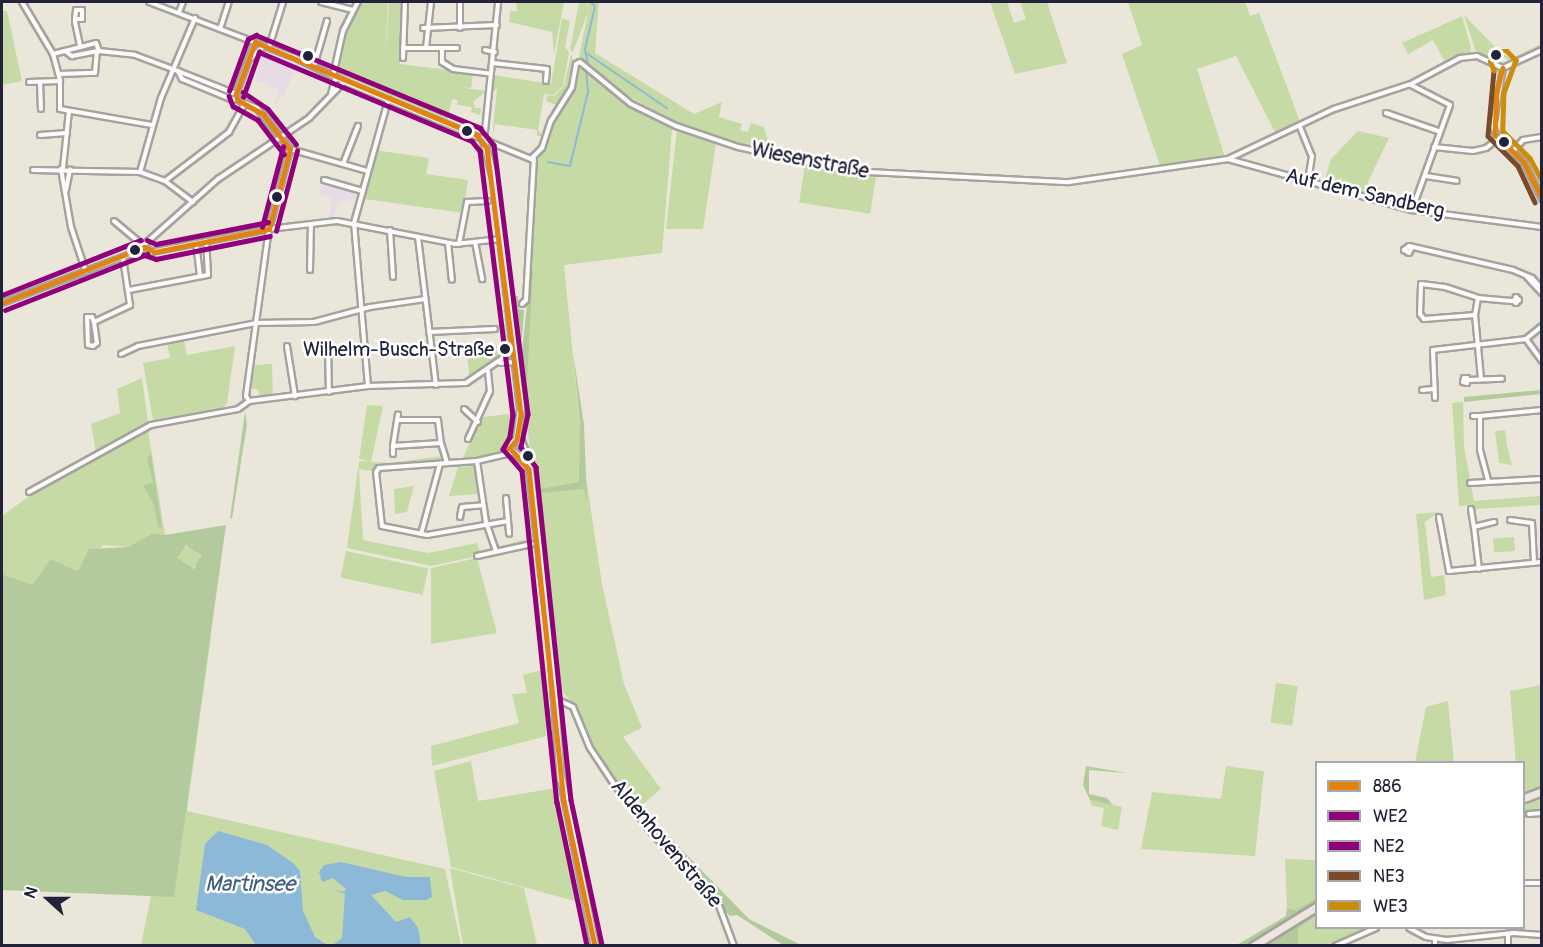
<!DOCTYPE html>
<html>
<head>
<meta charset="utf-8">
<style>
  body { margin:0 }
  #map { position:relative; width:1543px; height:947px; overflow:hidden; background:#eae7da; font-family:Pangolin,sans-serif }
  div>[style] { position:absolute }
  .built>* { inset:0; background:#e9dbe5 }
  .green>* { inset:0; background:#c6daa6; transform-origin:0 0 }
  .round { border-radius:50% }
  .forest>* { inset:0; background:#b3ca9d }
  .water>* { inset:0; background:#8cb9d8 }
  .stream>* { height:1.5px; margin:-0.75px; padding:0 0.75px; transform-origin:0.75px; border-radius:0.75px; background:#8cb9d8 }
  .roads { filter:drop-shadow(2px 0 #a5a39f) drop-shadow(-2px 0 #a5a39f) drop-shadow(0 2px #a5a39f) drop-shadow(0 -2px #a5a39f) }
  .street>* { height:4px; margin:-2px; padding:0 2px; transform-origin:2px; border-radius:2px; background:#fcfbf9 }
  .secondary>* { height:6px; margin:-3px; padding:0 3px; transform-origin:3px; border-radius:3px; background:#f6f3ef }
  .primary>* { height:7px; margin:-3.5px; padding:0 3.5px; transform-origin:3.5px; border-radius:3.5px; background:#eee6de }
  .bus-1>* { height:4.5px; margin:-2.25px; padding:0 2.25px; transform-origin:2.25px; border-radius:2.25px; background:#e18310 }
  .bus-2>* { height:4.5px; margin:-2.25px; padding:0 2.25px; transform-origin:2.25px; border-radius:2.25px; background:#91007b }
  .bus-3>* { height:4.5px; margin:-2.25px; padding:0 2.25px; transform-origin:2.25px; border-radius:2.25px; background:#91007b }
  .bus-4>* { height:4.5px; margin:-2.25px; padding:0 2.25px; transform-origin:2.25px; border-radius:2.25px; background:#7a4b2a }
  .bus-5>* { height:4.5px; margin:-2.25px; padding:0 2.25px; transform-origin:2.25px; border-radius:2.25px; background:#cc8c0c }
  .dots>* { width:16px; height:16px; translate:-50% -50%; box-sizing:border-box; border:3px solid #fff; border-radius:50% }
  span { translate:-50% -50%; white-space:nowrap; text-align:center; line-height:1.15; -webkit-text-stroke:5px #fff; paint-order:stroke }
  .bus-label { font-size:20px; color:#22223b }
  .right { translate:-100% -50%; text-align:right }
  .street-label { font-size:21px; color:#22223b }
  .water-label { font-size:22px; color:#3f5d81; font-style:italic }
  .frame { position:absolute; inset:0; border:3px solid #22223b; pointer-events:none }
  .legend { position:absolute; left:1315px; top:761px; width:210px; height:168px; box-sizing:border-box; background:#fff; border:2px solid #a7a7b1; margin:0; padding:8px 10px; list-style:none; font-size:18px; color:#22223b }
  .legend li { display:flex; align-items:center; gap:12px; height:30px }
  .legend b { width:30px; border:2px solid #a7a7b1 }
  .north { position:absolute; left:18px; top:869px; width:60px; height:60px; -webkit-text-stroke:4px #fff; paint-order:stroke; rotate:291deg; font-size:16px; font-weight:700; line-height:24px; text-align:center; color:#22223b }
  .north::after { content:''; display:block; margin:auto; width:21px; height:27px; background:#22223b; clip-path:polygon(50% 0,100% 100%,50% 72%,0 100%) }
</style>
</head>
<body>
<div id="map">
  <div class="built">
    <div style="clip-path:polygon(264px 49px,298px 64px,284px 95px,273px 106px,280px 90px,255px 80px,261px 64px,259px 57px)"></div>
    <div style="clip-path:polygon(330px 183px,356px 194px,355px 199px,338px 204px,333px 218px,329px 218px,331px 198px,319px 194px,321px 186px,329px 188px)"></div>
  </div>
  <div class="green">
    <div style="clip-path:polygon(360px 2px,388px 2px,385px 60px,389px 2px,403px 2px,400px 64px,473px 73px,471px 88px,458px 87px,486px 91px,473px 102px,475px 108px,481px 108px,480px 115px,471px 112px,472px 107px,457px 105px,458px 100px,452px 99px,447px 122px,337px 75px,345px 32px)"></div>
    <div style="clip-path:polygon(516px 2px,564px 2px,554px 54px,552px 32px,509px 22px,510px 11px,517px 11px)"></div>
    <div style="clip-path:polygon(579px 2px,586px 2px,589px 8px,588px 2px,599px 2px,595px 53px,694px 114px,722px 102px,719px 117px,742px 124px,740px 130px,748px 132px,751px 123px,764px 127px,770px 150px,734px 145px,676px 126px,588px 70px,634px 110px,672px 129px,662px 253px,564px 265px,583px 457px,602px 584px,624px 684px,642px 728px,623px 737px,661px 789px,637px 809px,594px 751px,573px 704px,557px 685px,520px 363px,532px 270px,535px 168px,554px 120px,573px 86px,588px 12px,573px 52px,570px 50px)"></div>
    <div style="clip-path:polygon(990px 2px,1007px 2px,1014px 23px,1026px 19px,1020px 2px,1047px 2px,1067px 63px,1015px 74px)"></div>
    <div style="clip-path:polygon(1128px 2px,1245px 2px,1250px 16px,1259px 13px,1301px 124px,1277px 136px,1236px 56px,1197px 69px,1225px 157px,1161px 169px,1122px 54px,1142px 45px)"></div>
    <div style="clip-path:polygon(2px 11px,7px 11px,22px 81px,2px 85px)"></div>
    <div style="clip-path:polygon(1464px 15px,1502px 54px,1512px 58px,1541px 44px,1541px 48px,1510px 62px,1502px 55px,1496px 62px,1477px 55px)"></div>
    <div style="clip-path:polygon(1462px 16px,1471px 48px,1469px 55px,1445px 62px,1433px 40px,1408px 54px,1402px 43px)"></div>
    <div style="clip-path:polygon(562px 18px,570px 21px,565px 47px,569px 52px,563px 86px,553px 95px,545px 94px,543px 100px,538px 130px,543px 136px,537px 136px,537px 130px,495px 124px,492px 141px,497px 87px,492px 94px,488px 138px,487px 126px,493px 75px,551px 84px)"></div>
    <div style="clip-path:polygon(571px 54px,574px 63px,571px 84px,559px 106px,546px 101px,547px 95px,554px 96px,564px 86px)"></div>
    <div style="clip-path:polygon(677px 129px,716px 144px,703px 229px,666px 229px)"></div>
    <div style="clip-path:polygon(1358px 131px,1389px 138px,1367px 184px,1413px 200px,1412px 208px,1323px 185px,1331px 159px)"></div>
    <div style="clip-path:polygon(375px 150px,429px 158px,426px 174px,468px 180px,463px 213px,365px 199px)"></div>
    <div style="left:805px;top:165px;width:72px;height:38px;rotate:9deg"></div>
    <div style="clip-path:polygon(496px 242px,508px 327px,499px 328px,505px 324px)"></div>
    <div style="clip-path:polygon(508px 328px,508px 354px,470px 380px,466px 349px,506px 345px,504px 329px)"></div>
    <div style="clip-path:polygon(184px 340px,187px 355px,235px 346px,227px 404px,222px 408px,153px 420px,143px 363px,170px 358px,167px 343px)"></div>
    <div style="clip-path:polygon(272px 364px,273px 397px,260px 399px,259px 390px,251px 388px,254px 365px)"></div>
    <div style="clip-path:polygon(142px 378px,148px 422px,96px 453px,91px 424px,120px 413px,117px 389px)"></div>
    <div style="clip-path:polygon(1463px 402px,1464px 447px,1474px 501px,1541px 496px,1541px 505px,1474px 509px,1472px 505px,1459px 506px,1452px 403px)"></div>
    <div style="clip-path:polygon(367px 405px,383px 406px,371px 462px,359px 459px)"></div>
    <div style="clip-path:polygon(518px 413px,514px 435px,505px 450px,486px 459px,462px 460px,482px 417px)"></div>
    <div style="clip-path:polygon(148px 430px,165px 535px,153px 533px,128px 547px,103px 545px,79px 571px,33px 585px,2px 574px,2px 516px,37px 490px)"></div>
    <div style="clip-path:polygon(1505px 430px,1507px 446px,1512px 465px,1499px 463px,1495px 431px)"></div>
    <div style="clip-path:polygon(443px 456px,442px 460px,377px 467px,372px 471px,359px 469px,363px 540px,428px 553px,477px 543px,480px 551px,528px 539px,523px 492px,527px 491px,534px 544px,431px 566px,347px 548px,359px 461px,389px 463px)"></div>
    <div style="clip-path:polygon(475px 466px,480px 494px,449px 496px,458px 467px)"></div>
    <div style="clip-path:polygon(414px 486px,407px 512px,395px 514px,394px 489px)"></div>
    <div style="clip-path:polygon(1439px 512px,1425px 522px,1431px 577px,1444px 575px,1446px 595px,1424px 600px,1416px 514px)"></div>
    <div style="left:1514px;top:537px;width:14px;height:21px;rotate:86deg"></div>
    <div class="round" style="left:178px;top:546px;width:22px;height:22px"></div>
    <div style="left:346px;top:551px;width:84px;height:27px;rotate:12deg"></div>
    <div style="clip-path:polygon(477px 558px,497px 633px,431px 644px,431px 568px)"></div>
    <div style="clip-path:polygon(211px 636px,187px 811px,445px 869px,461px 945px,141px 945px,202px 644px)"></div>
    <div style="clip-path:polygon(545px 669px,546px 736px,432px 766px,431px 746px,519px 723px,512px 694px,527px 693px,523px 675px)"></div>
    <div style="left:1276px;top:683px;width:22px;height:40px;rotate:8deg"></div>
    <div style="clip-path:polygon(1541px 685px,1541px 787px,1524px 792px,1524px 762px,1516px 762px,1510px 691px)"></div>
    <div style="clip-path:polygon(1448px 701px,1454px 762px,1415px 762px,1426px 707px)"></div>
    <div style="clip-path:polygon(471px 761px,478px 801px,556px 788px,578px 902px,451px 867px,434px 771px)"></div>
    <div style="clip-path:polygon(1226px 766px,1264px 771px,1255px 856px,1141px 849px,1152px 792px,1221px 799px)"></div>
    <div style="clip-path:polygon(1541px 794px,1541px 811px,1524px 814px,1524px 801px)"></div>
    <div style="clip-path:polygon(1090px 800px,1122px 807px,1118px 830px,1101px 826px,1104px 808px,1092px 806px)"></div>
    <div style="clip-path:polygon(1285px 859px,1316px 860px,1316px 898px,1296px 910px,1287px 908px)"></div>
    <div style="clip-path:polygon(450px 868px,524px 888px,537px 945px,463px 945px)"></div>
    <div style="clip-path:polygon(1316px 916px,1316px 928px,1372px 928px,1325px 945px,1298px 946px,1298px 928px)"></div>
  </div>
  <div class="forest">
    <div style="clip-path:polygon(530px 269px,533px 270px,527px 381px,522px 358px)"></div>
    <div style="clip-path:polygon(518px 296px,518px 309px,524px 310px,522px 339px,516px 335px,510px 297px)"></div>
    <div style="clip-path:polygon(573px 353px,584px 424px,587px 502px,584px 489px,541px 493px,540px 489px,579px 482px,580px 423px)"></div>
    <div style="clip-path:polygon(1541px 390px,1541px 394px,1464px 402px,1464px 397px)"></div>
    <div style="clip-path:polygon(245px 412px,247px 424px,232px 519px,230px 518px)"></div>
    <div style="clip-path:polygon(151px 454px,162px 528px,158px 527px,154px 505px,143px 485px,153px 483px,147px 458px)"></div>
    <div style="clip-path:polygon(evenodd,226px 525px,174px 897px,2px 890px,2px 574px,33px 585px,50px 559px,78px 571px,89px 549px,128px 547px,153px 533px,165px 535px,226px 525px,186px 545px,201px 555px,194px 569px,177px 558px,186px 545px)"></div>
    <div style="clip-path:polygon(1086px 766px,1127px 773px,1089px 770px,1089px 794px,1107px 798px,1113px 805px,1090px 800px,1083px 785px)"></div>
    <div style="clip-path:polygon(642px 809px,749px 919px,801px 945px,783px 945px,737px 915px,730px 916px,636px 812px)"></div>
    <div style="clip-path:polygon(1316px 898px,1316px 904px,1274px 930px,1246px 945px,1235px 946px,1286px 916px,1287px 908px,1296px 910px)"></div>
    <div style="clip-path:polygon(1316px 910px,1316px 916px,1298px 928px,1298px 945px,1259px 946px)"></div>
  </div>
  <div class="water">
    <div style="clip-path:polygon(218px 831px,267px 845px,293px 863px,300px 871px,303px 911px,315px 937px,327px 945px,256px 945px,245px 929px,196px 910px,205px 844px)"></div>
    <div style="clip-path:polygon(341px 862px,406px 877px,430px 877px,432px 897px,426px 900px,403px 900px,385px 891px,371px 895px,396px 922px,410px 917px,418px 928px,421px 945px,436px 945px,333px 945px,342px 938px,345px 894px,332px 889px,344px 892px,346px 889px,333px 878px,322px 882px,319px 872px,324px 865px)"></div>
  </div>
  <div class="stream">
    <div style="left:588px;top:54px;width:96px;rotate:34.4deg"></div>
    <div style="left:588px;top:65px;width:16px;rotate:-101deg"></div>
    <div style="left:585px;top:49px;width:43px;rotate:-76.6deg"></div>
    <div style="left:595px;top:7px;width:6px;rotate:-129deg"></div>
    <div style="left:548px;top:162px;width:22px;rotate:10deg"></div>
    <div style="left:570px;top:166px;width:76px;rotate:-76.3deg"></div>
    <div style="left:588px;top:92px;width:22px;rotate:-95deg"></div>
  </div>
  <div class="roads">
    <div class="street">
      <div style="left:22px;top:2px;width:61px;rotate:59.2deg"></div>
      <div style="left:53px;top:54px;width:28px;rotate:75deg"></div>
      <div style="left:60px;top:81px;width:28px;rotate:90deg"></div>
      <div style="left:60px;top:109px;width:93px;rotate:9.9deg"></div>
      <div style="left:149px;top:2px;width:155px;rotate:20.8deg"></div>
      <div style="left:294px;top:57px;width:61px;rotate:26.1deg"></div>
      <div style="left:349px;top:84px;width:197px;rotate:22.4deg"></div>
      <div style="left:531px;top:159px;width:16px;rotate:-45deg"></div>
      <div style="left:542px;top:148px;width:28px;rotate:-72deg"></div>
      <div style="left:551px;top:121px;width:40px;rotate:-58deg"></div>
      <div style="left:572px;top:87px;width:23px;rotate:-80deg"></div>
      <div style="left:576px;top:64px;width:4px;rotate:-27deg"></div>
      <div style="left:580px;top:62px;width:66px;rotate:39.5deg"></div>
      <div style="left:631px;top:104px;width:50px;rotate:26.1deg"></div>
      <div style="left:676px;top:126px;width:65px;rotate:18.7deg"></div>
      <div style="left:738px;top:147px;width:114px;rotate:12.2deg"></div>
      <div style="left:849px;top:171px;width:220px;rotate:2.9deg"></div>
      <div style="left:1069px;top:182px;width:161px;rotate:-8.2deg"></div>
      <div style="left:1228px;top:159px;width:191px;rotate:15.5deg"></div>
      <div style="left:1412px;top:210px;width:131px;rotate:7.5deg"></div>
      <div style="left:321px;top:2px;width:33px;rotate:14deg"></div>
      <div style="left:179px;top:12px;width:11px;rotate:-68deg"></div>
      <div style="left:75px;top:19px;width:7px"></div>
      <div style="left:82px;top:19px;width:9px;rotate:-90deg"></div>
      <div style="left:82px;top:10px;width:6px;rotate:180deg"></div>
      <div style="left:76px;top:10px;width:9px;rotate:96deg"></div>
      <div style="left:75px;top:19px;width:3px;rotate:90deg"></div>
      <div style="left:75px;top:22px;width:25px;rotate:78deg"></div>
      <div style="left:423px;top:28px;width:74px;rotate:-2.3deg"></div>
      <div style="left:460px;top:28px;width:26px;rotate:-90deg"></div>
      <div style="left:220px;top:29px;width:28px;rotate:-72deg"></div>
      <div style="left:269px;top:47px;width:47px;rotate:-72.7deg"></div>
      <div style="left:403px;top:48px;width:54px"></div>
      <div style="left:426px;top:48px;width:46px;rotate:-83.8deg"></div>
      <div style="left:442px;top:48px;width:14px;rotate:90deg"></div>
      <div style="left:442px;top:62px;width:13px;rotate:32deg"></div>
      <div style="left:453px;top:69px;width:38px;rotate:7deg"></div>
      <div style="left:485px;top:50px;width:10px;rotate:11deg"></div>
      <div style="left:1542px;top:50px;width:43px;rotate:155.2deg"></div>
      <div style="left:1503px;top:68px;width:60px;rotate:99.6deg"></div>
      <div style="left:1493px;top:127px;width:13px;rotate:67deg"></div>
      <div style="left:1498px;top:139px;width:35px;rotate:41deg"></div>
      <div style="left:1524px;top:162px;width:41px;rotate:64.1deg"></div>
      <div style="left:65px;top:51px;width:9px;rotate:36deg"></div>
      <div style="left:72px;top:56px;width:25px;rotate:-11deg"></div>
      <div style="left:53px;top:54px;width:44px;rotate:-14.3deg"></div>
      <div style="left:96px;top:43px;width:9px;rotate:69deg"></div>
      <div style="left:99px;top:51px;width:36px;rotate:6deg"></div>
      <div style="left:135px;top:55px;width:46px;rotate:20.4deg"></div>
      <div style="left:178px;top:71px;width:62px;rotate:21.6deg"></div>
      <div style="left:236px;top:94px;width:6px;rotate:72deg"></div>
      <div style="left:238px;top:100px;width:21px;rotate:23deg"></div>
      <div style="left:257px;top:108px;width:53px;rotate:51.2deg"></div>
      <div style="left:251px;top:58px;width:18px;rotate:-43deg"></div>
      <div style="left:403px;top:58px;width:56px;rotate:-88deg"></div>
      <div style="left:493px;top:63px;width:54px;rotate:6.3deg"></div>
      <div style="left:547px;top:69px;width:12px;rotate:95deg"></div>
      <div style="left:314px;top:66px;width:47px;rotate:-73.9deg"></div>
      <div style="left:178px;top:71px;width:9px;rotate:63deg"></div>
      <div style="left:182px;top:79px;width:55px;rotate:22.4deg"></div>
      <div style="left:233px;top:100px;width:4px;rotate:-34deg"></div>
      <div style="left:59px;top:74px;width:36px;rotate:-2deg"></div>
      <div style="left:95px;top:73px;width:22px;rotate:-85deg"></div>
      <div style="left:333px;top:76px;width:46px;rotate:-77.5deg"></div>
      <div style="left:343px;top:31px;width:33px;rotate:-63deg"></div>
      <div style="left:29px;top:82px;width:31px;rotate:-2deg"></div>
      <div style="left:40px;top:82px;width:27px;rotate:88deg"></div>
      <div style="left:1411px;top:85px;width:44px;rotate:27.1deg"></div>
      <div style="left:1450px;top:105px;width:112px;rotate:109.9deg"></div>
      <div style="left:236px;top:94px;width:55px;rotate:-69.9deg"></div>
      <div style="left:331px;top:94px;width:18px;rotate:-74deg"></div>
      <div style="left:1386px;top:113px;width:55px;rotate:19.1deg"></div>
      <div style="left:1300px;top:127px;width:31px;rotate:68deg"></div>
      <div style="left:1312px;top:156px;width:26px;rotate:99deg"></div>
      <div style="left:40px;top:135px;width:27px;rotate:-4deg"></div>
      <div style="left:484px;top:141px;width:140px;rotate:-84.2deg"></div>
      <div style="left:1434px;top:147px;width:39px;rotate:6deg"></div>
      <div style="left:1473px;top:151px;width:13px;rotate:-13deg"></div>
      <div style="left:1486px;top:148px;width:15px;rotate:-37deg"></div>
      <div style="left:290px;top:149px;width:81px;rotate:15.8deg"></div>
      <div style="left:1514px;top:150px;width:13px;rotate:-48deg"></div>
      <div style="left:1523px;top:140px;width:19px;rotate:-9deg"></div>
      <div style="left:1228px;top:159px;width:117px;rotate:-25.3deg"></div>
      <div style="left:1334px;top:109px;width:81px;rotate:-18deg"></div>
      <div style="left:1411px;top:84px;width:55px;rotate:-28deg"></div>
      <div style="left:1460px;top:58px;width:17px;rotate:-7deg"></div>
      <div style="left:1477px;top:56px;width:29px;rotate:25deg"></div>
      <div style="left:343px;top:164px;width:41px;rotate:-68.5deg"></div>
      <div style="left:63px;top:168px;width:57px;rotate:-84deg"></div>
      <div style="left:61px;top:169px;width:59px;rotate:80.2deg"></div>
      <div style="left:71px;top:227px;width:47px;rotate:71.6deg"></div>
      <div style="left:33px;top:170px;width:107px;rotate:1.1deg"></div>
      <div style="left:140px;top:172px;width:27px;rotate:20deg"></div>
      <div style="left:165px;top:181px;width:35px;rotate:37deg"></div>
      <div style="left:140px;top:172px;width:77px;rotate:-74.2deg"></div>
      <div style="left:161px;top:98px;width:87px;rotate:-67deg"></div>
      <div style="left:1426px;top:176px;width:31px;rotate:9deg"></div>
      <div style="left:324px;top:180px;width:40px;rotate:16deg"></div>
      <div style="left:165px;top:181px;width:81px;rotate:-37.4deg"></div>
      <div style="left:229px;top:132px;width:33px;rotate:-61deg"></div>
      <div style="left:66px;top:190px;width:21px;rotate:-79deg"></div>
      <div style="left:114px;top:221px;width:48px;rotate:40deg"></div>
      <div style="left:151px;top:252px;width:120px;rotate:-11deg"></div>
      <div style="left:269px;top:229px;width:68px;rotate:-6.7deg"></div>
      <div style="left:337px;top:221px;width:120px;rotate:11deg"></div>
      <div style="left:455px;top:244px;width:46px;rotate:-6.2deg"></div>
      <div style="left:390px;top:230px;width:47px;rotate:86.3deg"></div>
      <div style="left:418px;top:237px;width:149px;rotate:83.1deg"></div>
      <div style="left:475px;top:242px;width:38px;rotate:79deg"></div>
      <div style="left:196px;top:243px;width:33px;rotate:83deg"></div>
      <div style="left:448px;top:243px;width:37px;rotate:84deg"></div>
      <div style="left:459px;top:244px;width:43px;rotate:-79.2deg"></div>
      <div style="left:467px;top:202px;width:21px;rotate:-3deg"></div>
      <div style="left:1411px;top:249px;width:4px;rotate:117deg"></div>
      <div style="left:1409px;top:253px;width:6px;rotate:-149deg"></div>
      <div style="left:1404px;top:250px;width:6px;rotate:-39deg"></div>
      <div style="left:1409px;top:246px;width:107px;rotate:13deg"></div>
      <div style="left:1513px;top:270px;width:21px;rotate:23deg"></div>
      <div style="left:1532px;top:278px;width:15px;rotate:48deg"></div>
      <div style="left:310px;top:270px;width:46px;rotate:-88.8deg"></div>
      <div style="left:1527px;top:277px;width:22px;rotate:47deg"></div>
      <div style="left:129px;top:290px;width:80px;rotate:-10.8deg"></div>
      <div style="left:208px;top:275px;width:34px;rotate:-93deg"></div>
      <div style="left:1516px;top:297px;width:4px;rotate:45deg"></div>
      <div style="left:1519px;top:300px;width:4px;rotate:135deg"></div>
      <div style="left:1516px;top:303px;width:3px;rotate:-135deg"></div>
      <div style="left:1514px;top:301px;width:4px;rotate:-63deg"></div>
      <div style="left:1478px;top:298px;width:17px;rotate:100deg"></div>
      <div style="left:1475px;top:315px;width:63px;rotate:84.6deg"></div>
      <div style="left:2px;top:303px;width:143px;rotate:-20.8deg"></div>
      <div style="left:136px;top:252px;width:110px;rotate:-41.7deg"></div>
      <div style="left:218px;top:179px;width:110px;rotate:-33.8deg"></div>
      <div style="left:309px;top:118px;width:50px;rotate:-45.8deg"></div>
      <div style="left:522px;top:304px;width:6px;rotate:-45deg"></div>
      <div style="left:526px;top:300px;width:141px;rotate:-86.8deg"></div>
      <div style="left:1475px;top:315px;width:51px;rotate:175.5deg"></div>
      <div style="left:1424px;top:319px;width:6px;rotate:-129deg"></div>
      <div style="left:1420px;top:314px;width:30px;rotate:-88deg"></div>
      <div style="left:1421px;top:284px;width:24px;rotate:7deg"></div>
      <div style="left:1445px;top:287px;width:35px;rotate:18deg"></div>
      <div style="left:1478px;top:298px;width:36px;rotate:5deg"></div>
      <div style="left:87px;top:317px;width:5px"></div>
      <div style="left:92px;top:317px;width:5px;rotate:68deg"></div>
      <div style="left:94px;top:322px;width:21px;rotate:82deg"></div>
      <div style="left:97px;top:343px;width:5px;rotate:143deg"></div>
      <div style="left:93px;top:346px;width:5px;rotate:-169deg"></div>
      <div style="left:88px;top:345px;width:28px;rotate:-92deg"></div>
      <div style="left:94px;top:322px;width:40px;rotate:-25deg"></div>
      <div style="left:130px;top:305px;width:48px;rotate:-98.5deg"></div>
      <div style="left:429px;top:332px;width:66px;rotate:-2.6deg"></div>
      <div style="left:1526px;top:339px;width:27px;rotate:54deg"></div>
      <div style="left:287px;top:346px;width:51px;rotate:80.9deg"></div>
      <div style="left:328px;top:346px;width:46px;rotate:88.8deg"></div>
      <div style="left:121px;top:354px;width:19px;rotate:-25deg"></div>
      <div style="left:138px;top:346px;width:120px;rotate:-11deg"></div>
      <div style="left:256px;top:323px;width:58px;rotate:-1deg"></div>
      <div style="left:314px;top:322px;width:58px;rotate:-15deg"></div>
      <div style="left:370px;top:307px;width:56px;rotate:-8.3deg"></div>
      <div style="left:500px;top:363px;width:15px;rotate:-4deg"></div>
      <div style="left:1464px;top:378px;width:3px"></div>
      <div style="left:1467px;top:378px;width:5px;rotate:90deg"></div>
      <div style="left:1467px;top:383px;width:4px;rotate:-166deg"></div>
      <div style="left:1463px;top:382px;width:4px;rotate:-76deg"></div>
      <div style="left:1468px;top:380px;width:34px;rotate:-2deg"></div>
      <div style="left:368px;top:386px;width:164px;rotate:-94.9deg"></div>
      <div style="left:354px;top:223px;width:128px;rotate:-74.5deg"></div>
      <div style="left:1422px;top:390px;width:12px;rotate:-5deg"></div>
      <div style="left:1435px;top:398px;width:48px;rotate:-92.4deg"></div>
      <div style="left:1433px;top:350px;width:94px;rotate:-6.7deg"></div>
      <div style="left:1526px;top:339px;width:21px;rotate:-39deg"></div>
      <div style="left:249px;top:401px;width:120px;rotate:-7.2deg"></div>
      <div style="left:368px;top:386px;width:98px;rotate:-1.8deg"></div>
      <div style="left:466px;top:383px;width:57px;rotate:-34.2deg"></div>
      <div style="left:249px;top:401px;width:6px;rotate:-121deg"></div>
      <div style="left:246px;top:396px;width:169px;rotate:-82.2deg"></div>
      <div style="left:269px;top:229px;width:83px;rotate:-75.3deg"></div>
      <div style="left:464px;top:409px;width:19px;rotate:43deg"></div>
      <div style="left:1473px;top:416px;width:7px"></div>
      <div style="left:398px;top:420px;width:40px"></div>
      <div style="left:438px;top:420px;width:23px;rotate:83deg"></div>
      <div style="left:441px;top:443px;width:48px;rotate:176.4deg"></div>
      <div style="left:393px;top:446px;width:32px;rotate:-81deg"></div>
      <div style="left:468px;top:439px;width:53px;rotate:-65.4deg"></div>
      <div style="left:490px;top:391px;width:20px;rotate:-96deg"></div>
      <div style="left:441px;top:443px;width:21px;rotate:73deg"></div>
      <div style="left:393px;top:454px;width:8px;rotate:-90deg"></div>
      <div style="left:477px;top:461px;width:62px;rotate:81.6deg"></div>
      <div style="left:486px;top:522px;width:31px;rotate:71deg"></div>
      <div style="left:1488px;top:480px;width:31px;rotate:-105deg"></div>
      <div style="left:1480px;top:450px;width:34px;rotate:-90deg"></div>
      <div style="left:1480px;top:416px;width:62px;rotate:-5.5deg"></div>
      <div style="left:1470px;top:483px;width:72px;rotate:-3.2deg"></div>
      <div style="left:29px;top:492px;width:139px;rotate:-28.8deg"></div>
      <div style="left:151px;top:425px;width:88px;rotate:-10.4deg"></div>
      <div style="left:238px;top:409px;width:14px;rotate:-36deg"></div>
      <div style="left:506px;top:498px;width:36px;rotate:85deg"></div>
      <div style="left:1471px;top:509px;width:18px;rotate:81deg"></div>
      <div style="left:460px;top:517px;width:10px;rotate:-79deg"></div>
      <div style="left:462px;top:507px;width:21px;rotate:-5deg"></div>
      <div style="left:1439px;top:517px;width:55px;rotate:79.5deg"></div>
      <div style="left:1449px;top:571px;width:93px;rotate:-5.5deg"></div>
      <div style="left:1510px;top:520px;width:22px;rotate:8deg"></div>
      <div style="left:1532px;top:523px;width:40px;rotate:87.1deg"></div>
      <div style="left:508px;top:521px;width:82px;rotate:170.2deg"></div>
      <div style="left:427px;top:535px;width:46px;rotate:-168.7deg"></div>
      <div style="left:382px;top:526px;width:54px;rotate:-96.3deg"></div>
      <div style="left:376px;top:472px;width:5px;rotate:-53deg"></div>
      <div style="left:379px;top:468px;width:98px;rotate:-4.1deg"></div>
      <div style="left:477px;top:461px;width:36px;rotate:-13deg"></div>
      <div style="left:421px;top:534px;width:73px;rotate:-74.8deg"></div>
      <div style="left:477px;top:556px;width:56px;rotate:-12.3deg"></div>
      <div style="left:1479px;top:569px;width:42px;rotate:-96.8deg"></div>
      <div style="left:1474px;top:527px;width:21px;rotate:-14deg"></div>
      <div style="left:556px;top:699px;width:19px;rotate:25deg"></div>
      <div style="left:573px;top:707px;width:44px;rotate:67.5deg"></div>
      <div style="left:590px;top:748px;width:43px;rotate:56.3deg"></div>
      <div style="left:614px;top:784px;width:63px;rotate:52deg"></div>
      <div style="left:653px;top:834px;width:95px;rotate:46.7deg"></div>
      <div style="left:718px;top:903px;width:46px;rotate:69.6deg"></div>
      <div style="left:1529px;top:814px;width:13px;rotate:-4deg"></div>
      <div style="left:1524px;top:883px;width:18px"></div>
      <div style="left:1409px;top:928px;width:19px;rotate:28deg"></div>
      <div style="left:1426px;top:937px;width:21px;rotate:8deg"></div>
      <div style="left:1447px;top:940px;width:67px;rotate:-6deg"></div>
      <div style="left:1514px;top:933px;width:28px;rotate:4deg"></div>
      <div style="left:1508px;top:934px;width:12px;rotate:90deg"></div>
      <div style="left:1435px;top:939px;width:7px;rotate:90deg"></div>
      <div style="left:1335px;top:946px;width:45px;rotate:-23.7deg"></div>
    </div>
    <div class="secondary">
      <div style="left:484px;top:141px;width:38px;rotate:75deg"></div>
      <div style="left:494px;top:178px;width:232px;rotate:83.3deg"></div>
      <div style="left:521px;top:408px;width:32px;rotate:97deg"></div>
      <div style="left:517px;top:440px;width:7px;rotate:146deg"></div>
      <div style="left:511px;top:444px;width:6px;rotate:90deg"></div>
      <div style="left:511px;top:450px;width:21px;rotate:39deg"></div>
      <div style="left:521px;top:441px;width:23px;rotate:70deg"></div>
      <div style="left:529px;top:463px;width:186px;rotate:83.2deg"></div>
      <div style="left:551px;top:648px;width:132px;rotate:85.7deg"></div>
      <div style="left:561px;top:776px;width:173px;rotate:78.7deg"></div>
    </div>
    <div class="primary">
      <div style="left:1524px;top:798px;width:19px;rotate:-21deg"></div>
      <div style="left:1253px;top:946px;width:74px;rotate:-31.8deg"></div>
    </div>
  </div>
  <div class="bus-1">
    <div style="left:1503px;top:68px;width:25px;rotate:104deg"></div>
    <div style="left:1497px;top:92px;width:42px;rotate:92.7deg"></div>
    <div style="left:1495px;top:134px;width:40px;rotate:44deg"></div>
    <div style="left:1524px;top:162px;width:40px;rotate:63.4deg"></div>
    <div style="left:236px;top:94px;width:55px;rotate:-69.9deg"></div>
    <div style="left:255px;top:42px;width:241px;rotate:22.7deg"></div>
    <div style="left:477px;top:135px;width:16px;rotate:52deg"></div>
    <div style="left:487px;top:148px;width:269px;rotate:82.7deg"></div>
    <div style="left:521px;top:415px;width:25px;rotate:99deg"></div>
    <div style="left:517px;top:440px;width:11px;rotate:131deg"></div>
    <div style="left:510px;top:448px;width:28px;rotate:48deg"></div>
    <div style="left:529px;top:469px;width:334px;rotate:84deg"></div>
    <div style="left:564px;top:801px;width:148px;rotate:77.9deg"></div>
    <div style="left:236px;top:94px;width:6px;rotate:72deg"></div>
    <div style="left:238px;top:100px;width:29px;rotate:29deg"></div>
    <div style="left:263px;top:114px;width:44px;rotate:52.4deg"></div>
    <div style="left:269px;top:229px;width:83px;rotate:-75.3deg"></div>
    <div style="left:144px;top:247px;width:12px;rotate:24deg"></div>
    <div style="left:155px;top:252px;width:116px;rotate:-11.4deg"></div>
    <div style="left:2px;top:303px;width:153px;rotate:-21.5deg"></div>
  </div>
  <div class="bus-2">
    <div style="left:229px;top:96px;width:11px;rotate:68deg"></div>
    <div style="left:233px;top:106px;width:29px;rotate:29deg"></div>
    <div style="left:258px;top:120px;width:43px;rotate:52.6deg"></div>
    <div style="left:243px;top:97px;width:48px;rotate:-70.4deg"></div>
    <div style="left:259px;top:52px;width:231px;rotate:22.7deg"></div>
    <div style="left:472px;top:141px;width:13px;rotate:51deg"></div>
    <div style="left:480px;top:151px;width:266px;rotate:82.9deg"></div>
    <div style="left:513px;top:415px;width:22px;rotate:98deg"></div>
    <div style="left:510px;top:437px;width:14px;rotate:120deg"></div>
    <div style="left:503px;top:449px;width:29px;rotate:49deg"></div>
    <div style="left:522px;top:471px;width:333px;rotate:84deg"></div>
    <div style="left:557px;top:802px;width:147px;rotate:78.2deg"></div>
    <div style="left:276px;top:231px;width:83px;rotate:-75.3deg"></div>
    <div style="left:141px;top:254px;width:16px;rotate:18deg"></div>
    <div style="left:156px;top:259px;width:116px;rotate:-11.4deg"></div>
    <div style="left:5px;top:310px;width:153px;rotate:-21.5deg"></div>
  </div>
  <div class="bus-3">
    <div style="left:229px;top:91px;width:55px;rotate:-69.9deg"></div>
    <div style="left:248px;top:39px;width:9px;rotate:-27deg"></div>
    <div style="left:256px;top:35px;width:243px;rotate:22.5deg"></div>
    <div style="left:480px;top:128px;width:22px;rotate:51deg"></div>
    <div style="left:494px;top:145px;width:271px;rotate:82.8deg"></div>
    <div style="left:528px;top:414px;width:34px;rotate:102deg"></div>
    <div style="left:521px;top:447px;width:25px;rotate:53deg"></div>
    <div style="left:536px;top:467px;width:335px;rotate:84deg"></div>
    <div style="left:571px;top:800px;width:147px;rotate:77.9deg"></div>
    <div style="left:243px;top:92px;width:30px;rotate:34deg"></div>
    <div style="left:268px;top:109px;width:45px;rotate:51.3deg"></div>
    <div style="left:262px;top:227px;width:83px;rotate:-75.3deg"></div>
    <div style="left:147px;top:240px;width:10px;rotate:24deg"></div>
    <div style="left:156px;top:244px;width:114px;rotate:-11.1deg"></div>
    <div style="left:2px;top:295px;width:149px;rotate:-21.6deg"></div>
  </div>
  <div class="bus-4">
    <div style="left:1494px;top:71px;width:65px;rotate:95.3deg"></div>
    <div style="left:1488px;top:136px;width:42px;rotate:45deg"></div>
    <div style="left:1518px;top:166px;width:40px;rotate:65deg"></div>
  </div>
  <div class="bus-5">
    <div style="left:1494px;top:71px;width:10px;rotate:-114deg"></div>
    <div style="left:1490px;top:62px;width:14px;rotate:-51deg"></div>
    <div style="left:1499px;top:51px;width:8px"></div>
    <div style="left:1507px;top:51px;width:13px;rotate:45deg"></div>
    <div style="left:1516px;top:60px;width:35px;rotate:110deg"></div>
    <div style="left:1504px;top:93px;width:38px;rotate:92deg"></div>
    <div style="left:1503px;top:131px;width:38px;rotate:45deg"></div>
    <div style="left:1530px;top:158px;width:26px;rotate:62deg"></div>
  </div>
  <div class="dots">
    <div style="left:1496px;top:55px;background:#22223b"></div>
    <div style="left:308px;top:56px;background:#22223b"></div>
    <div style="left:467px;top:131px;background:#22223b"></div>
    <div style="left:1504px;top:142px;background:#22223b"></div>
    <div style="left:277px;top:197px;background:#22223b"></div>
    <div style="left:135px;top:250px;background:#22223b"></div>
    <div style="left:505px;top:349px;background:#22223b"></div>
    <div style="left:528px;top:456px;background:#22223b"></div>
  </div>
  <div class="bus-label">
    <span class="right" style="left:494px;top:349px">Wilhelm-Busch-Straße</span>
  </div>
  <div class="street-label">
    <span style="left:810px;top:161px;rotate:11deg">Wiesenstraße</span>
    <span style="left:1365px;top:194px;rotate:13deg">Auf dem Sandberg</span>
    <span style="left:666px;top:844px;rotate:50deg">Aldenhovenstraße</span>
  </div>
  <div class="water-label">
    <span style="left:250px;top:885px">Martinsee</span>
  </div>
  <div class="frame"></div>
  <ul class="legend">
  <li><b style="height:8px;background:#e18310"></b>886</li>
  <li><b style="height:8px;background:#91007b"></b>WE2</li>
  <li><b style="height:8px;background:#91007b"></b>NE2</li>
  <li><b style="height:8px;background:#7a4b2a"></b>NE3</li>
  <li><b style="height:8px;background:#cc8c0c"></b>WE3</li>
  </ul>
  <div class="north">N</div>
</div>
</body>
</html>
